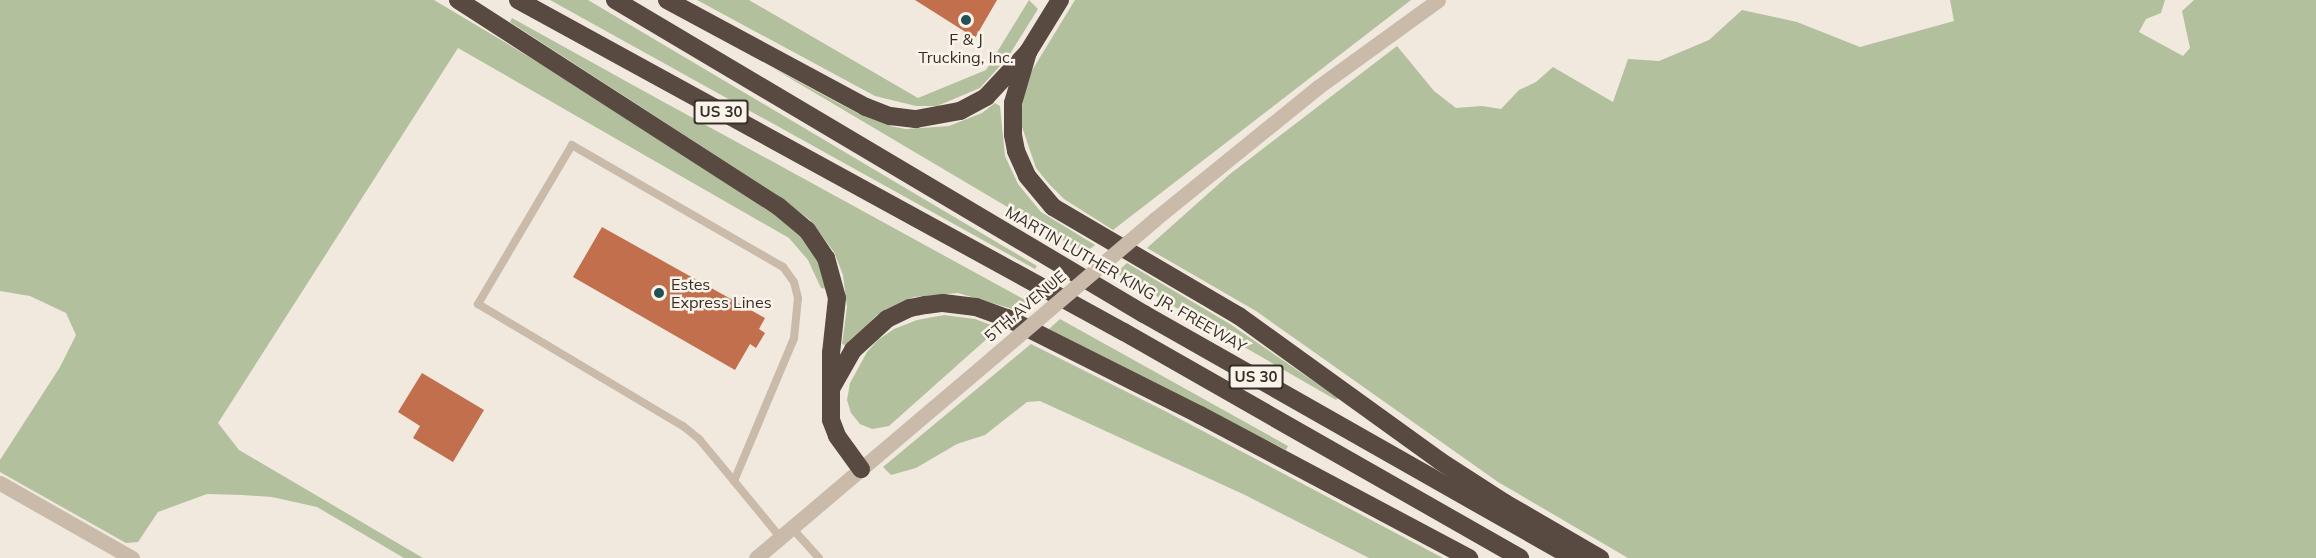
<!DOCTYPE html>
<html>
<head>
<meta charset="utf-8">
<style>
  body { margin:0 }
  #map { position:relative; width:2316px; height:558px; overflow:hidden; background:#f1e9de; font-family:Mulish,sans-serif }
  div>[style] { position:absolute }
  .green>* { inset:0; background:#b3c09e }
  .building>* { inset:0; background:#c16f4d }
  .service>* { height:8px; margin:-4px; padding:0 4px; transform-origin:4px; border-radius:4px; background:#c9baaa }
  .minor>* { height:15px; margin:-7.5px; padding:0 7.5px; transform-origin:7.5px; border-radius:7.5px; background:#c9baaa }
  .tertiary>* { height:15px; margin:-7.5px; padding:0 7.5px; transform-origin:7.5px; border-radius:7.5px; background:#c9baaa }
  .motorway>* { height:18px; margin:-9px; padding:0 9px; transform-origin:9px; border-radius:9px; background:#584941 }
  .tertiary-bridge>* { height:15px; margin:-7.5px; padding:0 7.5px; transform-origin:7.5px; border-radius:7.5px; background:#c9baaa }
  .dots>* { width:16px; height:16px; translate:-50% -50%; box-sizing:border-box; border:3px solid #f9f3ea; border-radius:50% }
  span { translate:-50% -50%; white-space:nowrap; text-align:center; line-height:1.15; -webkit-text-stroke:5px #f9f3ea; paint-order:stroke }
  .shield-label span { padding:2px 4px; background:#f9f3ea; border:2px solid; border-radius:4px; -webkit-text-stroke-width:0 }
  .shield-label { font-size:15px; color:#372e29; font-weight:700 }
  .poi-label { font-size:16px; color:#372e29 }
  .left { translate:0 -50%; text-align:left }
  .street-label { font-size:16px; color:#372e29 }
</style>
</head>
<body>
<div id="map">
  <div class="green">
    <div style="clip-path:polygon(0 0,434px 0,553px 71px,781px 219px,802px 236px,812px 249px,823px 271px,827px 289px,821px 288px,808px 260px,789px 238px,458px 48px,218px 423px,239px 450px,423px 558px,404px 558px,317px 507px,272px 497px,242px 495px,207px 494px,158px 512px,138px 542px,126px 543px,0 472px,0 460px,60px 367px,76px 335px,66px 313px,30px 296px,0 291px)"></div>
    <div style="clip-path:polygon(550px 0,588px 0,1037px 266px,1035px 269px)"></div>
    <div style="clip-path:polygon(697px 0,749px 0,918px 98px,986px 70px,1029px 0,1038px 9px,1008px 57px,980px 88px,937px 106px,916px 106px,875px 96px)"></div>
    <div style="clip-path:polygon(1075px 0,1411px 0,1113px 230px,1064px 199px,1049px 184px,1036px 168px,1021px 124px,1023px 94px,1031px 72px)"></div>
    <div style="clip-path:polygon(1950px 0,2165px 0,2161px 13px,2146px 19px,2139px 32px,2183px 56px,2190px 48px,2182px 11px,2194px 0,2316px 0,2316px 558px,1628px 558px,1498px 482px,1256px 311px,1147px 248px,1230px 174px,1397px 46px,1434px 91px,1456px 108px,1482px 106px,1501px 109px,1519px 90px,1536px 82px,1553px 67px,1613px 102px,1628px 59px,1659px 61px,1709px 40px,1742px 10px,1797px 22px,1860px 47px,1954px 21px)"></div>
    <div style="clip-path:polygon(512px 18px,631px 84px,1027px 301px,1016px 310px,958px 293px,914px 297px,877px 315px,846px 346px,842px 344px,847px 307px,843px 275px,834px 252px,810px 220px,777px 195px,510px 22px)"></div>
    <div style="clip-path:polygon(771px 67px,857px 113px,890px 126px,906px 129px,949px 126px,982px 113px,995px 103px,1000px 106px,1005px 156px,1018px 184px,1041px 212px,1095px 245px,1085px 253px)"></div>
    <div style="clip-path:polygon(1127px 263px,1230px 324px,1338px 398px,1336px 400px,1116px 273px)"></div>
    <div style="clip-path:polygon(944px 315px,975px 319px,999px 328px,889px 426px,872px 429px,860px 424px,851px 413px,847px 400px,850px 383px,867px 352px,878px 340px,894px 329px,917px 320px)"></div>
    <div style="clip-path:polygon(1060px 319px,1288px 446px,1286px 450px,1049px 329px)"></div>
    <div style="clip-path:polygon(1031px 344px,1163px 410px,1443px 558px,1369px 558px,1245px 495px,1040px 401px,1027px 402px,985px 435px,957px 444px,916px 468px,891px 475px,883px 467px)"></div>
  </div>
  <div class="building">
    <div style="clip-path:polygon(915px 0,997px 0,975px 38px)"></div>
    <div style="clip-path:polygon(602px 227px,765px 318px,759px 329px,765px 333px,756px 348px,750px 344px,735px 370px,573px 277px)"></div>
    <div style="clip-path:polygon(422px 373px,484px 410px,453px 462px,413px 438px,420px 426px,398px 412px)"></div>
  </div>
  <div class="service">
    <div style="left:734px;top:481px;width:155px;rotate:-67.2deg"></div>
    <div style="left:794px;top:338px;width:40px;rotate:-84.3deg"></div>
    <div style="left:798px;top:298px;width:16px;rotate:-104deg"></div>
    <div style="left:794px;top:282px;width:19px;rotate:-126deg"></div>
    <div style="left:783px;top:267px;width:244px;rotate:-150deg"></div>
    <div style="left:572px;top:145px;width:185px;rotate:120.6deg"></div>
    <div style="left:478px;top:304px;width:239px;rotate:30.8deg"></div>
    <div style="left:683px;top:426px;width:21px;rotate:39deg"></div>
    <div style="left:699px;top:439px;width:55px;rotate:50.2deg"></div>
    <div style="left:734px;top:481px;width:72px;rotate:50.6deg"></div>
    <div style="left:792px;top:528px;width:40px;rotate:48deg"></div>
  </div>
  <div class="minor">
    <div style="left:0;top:483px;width:152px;rotate:29.6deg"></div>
  </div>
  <div class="tertiary">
    <div style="left:1155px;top:219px;width:210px;rotate:-39deg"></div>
    <div style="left:1318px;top:87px;width:148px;rotate:-35.9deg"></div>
    <div style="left:756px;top:558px;width:311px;rotate:-40.3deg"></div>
  </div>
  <div class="motorway">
    <div style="left:458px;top:0;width:381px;rotate:32.8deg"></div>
    <div style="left:778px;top:206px;width:38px;rotate:40deg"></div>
    <div style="left:807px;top:230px;width:34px;rotate:56deg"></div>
    <div style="left:826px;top:258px;width:41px;rotate:74.6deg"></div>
    <div style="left:837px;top:298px;width:55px;rotate:96.2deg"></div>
    <div style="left:831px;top:353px;width:67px;rotate:90deg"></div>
    <div style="left:831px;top:420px;width:17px;rotate:69deg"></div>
    <div style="left:837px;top:436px;width:41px;rotate:54deg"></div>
    <div style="left:518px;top:0;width:691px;rotate:28.72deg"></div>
    <div style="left:1124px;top:332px;width:456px;rotate:29.7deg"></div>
    <div style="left:615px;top:0;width:615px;rotate:30.69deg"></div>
    <div style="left:1144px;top:314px;width:494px;rotate:29.6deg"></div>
    <div style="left:667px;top:0;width:226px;rotate:28.3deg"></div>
    <div style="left:866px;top:107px;width:26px;rotate:21deg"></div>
    <div style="left:890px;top:116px;width:26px;rotate:7deg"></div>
    <div style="left:916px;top:119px;width:45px;rotate:-10.3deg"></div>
    <div style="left:960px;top:111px;width:30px;rotate:-28deg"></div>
    <div style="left:986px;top:97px;width:62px;rotate:-47deg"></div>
    <div style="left:1028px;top:52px;width:61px;rotate:-58.4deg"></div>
    <div style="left:1028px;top:52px;width:53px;rotate:106.4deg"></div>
    <div style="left:1013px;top:103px;width:32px;rotate:90deg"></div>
    <div style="left:1013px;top:135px;width:16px;rotate:79deg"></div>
    <div style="left:1016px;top:151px;width:27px;rotate:66deg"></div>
    <div style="left:1027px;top:176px;width:40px;rotate:50deg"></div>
    <div style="left:1053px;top:207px;width:216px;rotate:30.4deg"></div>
    <div style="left:1239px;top:316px;width:248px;rotate:35.8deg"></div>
    <div style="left:1440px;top:461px;width:77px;rotate:32.9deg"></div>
    <div style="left:1505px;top:503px;width:110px;rotate:30.1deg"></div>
    <div style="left:832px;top:387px;width:43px;rotate:-60.4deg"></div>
    <div style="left:853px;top:350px;width:46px;rotate:-42.4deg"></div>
    <div style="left:887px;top:319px;width:25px;rotate:-26deg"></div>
    <div style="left:910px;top:308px;width:16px;rotate:-11deg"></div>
    <div style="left:926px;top:305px;width:17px;rotate:-7deg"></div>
    <div style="left:943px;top:303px;width:33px;rotate:7deg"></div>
    <div style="left:976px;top:307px;width:33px;rotate:20deg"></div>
    <div style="left:1007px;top:318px;width:216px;rotate:26.7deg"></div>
    <div style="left:1200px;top:415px;width:305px;rotate:28deg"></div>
  </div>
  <div class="tertiary-bridge">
    <div style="left:993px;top:357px;width:213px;rotate:-40.4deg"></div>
  </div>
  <div class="dots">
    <div style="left:966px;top:20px;background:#205157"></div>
    <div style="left:659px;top:293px;background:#205157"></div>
  </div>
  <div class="shield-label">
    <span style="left:721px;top:112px">US 30</span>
    <span style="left:1256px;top:377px">US 30</span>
  </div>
  <div class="poi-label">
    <span style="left:966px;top:48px">F &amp; J<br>Trucking, Inc.</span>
    <span class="left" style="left:671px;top:293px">Estes<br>Express Lines</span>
  </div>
  <div class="street-label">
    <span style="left:1126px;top:279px;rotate:30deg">MARTIN LUTHER KING JR. FREEWAY</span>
    <span style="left:1025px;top:306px;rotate:-40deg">5TH AVENUE</span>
  </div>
</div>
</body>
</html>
